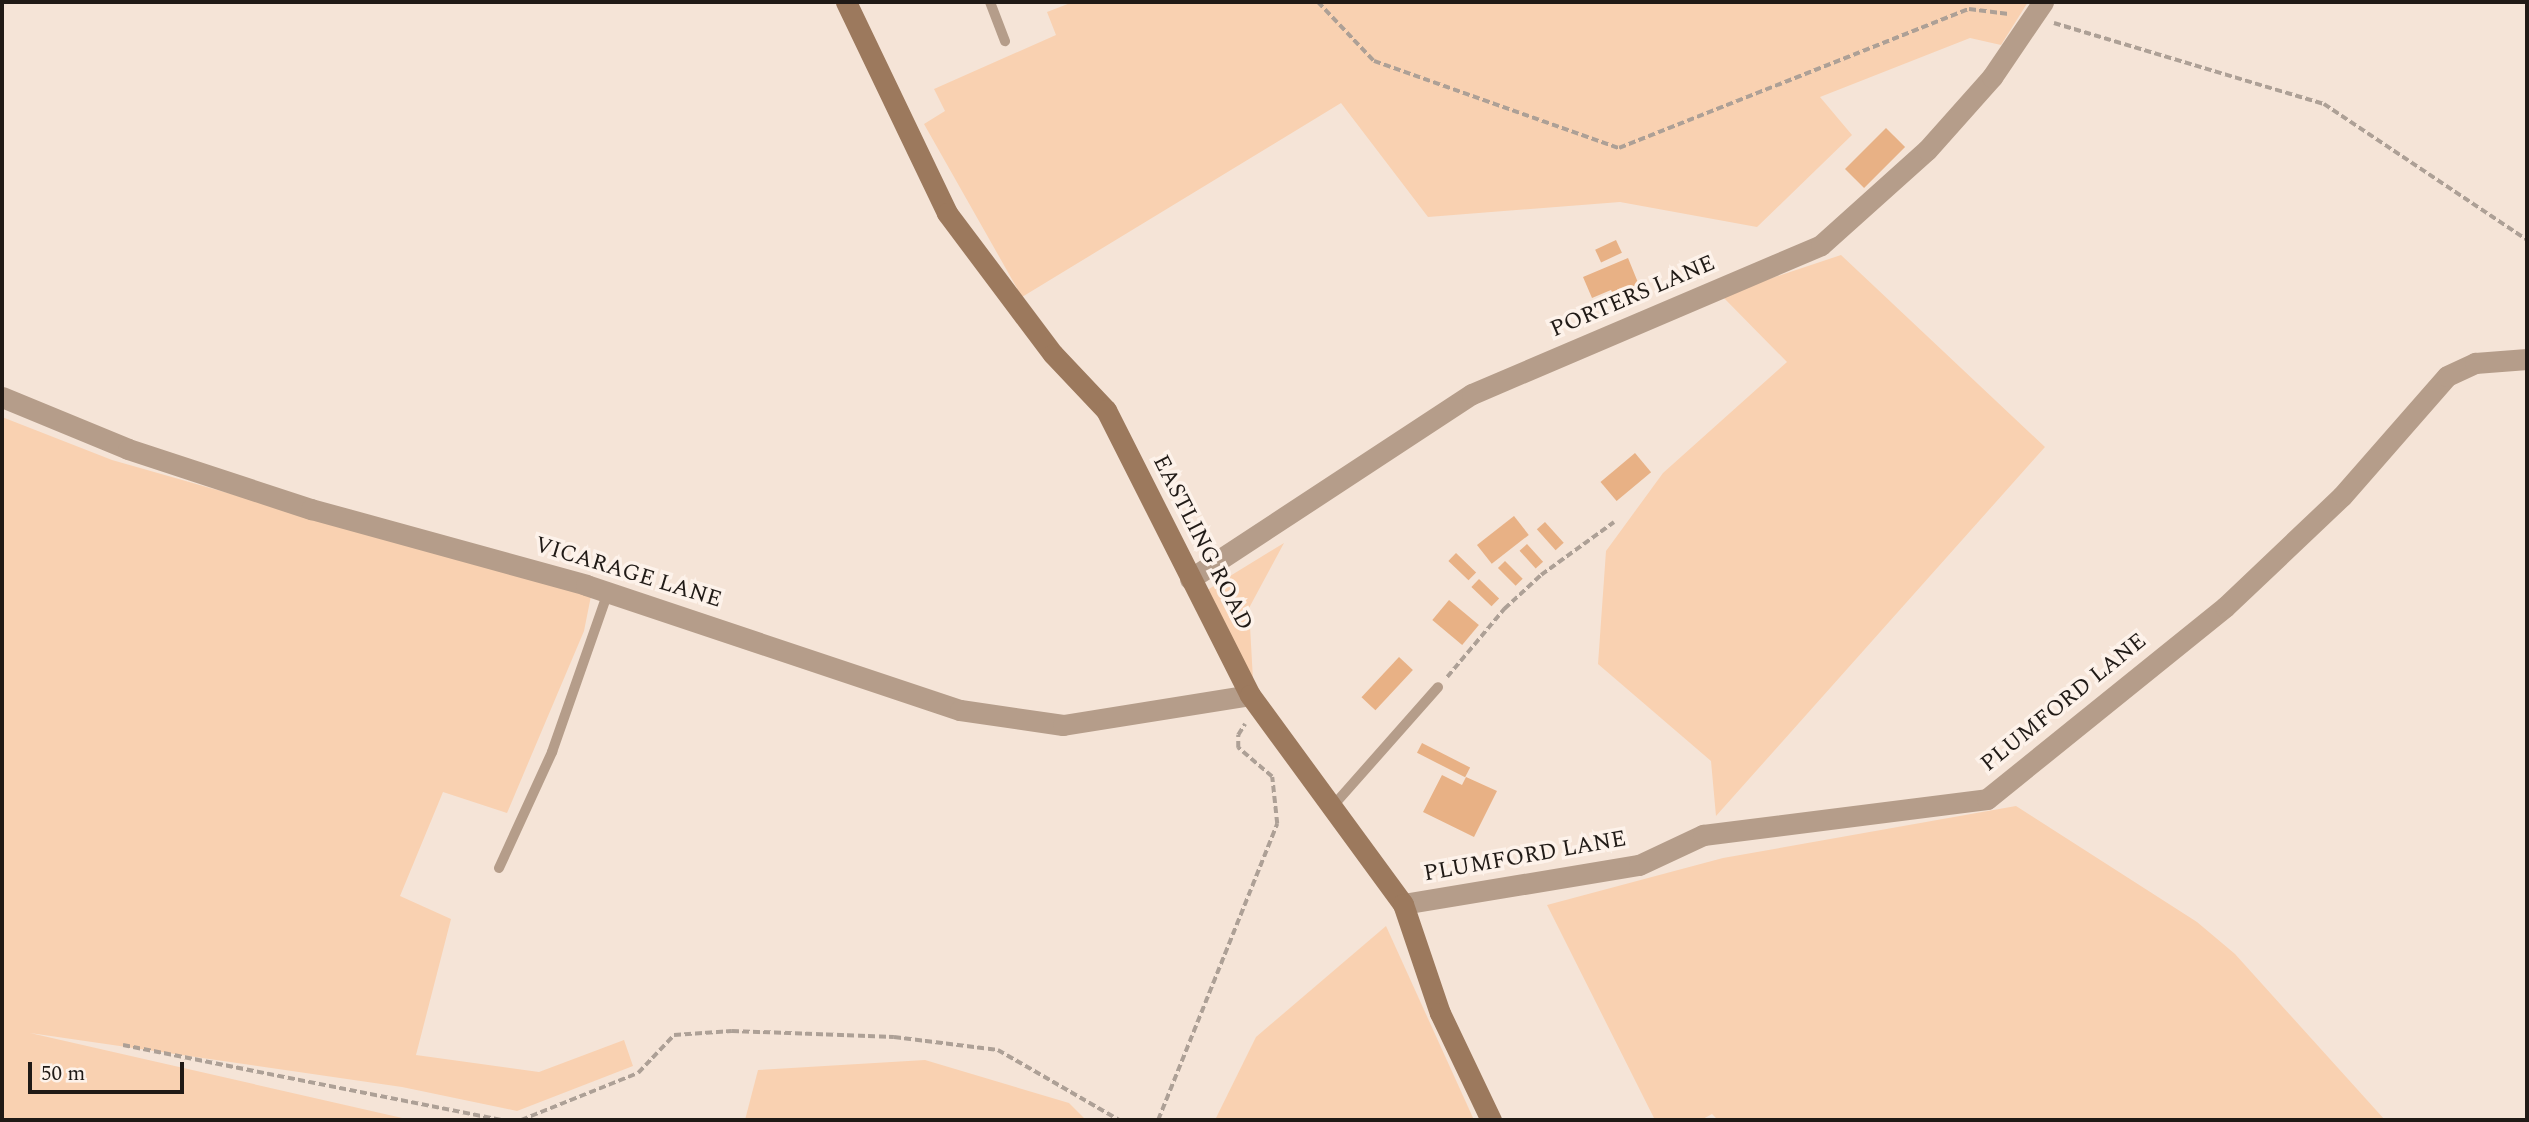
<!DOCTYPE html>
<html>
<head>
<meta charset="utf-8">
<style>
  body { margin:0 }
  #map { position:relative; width:2529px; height:1122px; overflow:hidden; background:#f5e4d7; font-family:Spectral,serif }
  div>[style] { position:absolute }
  .green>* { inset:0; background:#f9d1b1 }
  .building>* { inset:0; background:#e8b185; transform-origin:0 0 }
  .path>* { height:3.5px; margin-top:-1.75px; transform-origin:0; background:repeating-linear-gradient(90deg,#ada096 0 7px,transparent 0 10.5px) }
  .lane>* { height:10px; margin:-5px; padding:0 5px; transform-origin:5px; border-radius:5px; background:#b59d8a }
  .street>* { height:21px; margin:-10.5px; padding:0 10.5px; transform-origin:10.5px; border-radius:10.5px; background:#b59d8a }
  .secondary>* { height:21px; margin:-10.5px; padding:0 10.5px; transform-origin:10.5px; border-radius:10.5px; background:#9c795d }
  span { translate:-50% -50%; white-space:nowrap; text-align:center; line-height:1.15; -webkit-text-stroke:7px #fdf2ea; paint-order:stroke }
  .street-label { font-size:23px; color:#201a16 }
  .frame { position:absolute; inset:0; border:4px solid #201a16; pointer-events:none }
  .scale { position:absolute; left:28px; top:1062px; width:156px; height:32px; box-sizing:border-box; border:4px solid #201a16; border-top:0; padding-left:9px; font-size:21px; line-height:24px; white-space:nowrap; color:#201a16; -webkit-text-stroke:5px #fdf2ea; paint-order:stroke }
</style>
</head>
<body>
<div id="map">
  <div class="green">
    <div style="clip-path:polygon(1073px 2px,2028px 2px,2001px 45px,1970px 38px,1820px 97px,1852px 135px,1757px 227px,1620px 202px,1428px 217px,1341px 103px,1022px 297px,924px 124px,945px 111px,934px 89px,1056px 35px,1047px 12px)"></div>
    <div style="clip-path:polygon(1841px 255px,2045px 447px,1716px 816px,1711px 761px,1598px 664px,1606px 551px,1663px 473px,1787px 362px,1721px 295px)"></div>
    <div style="clip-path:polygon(2px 417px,112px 460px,591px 596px,584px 631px,507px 813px,443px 792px,400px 896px,451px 919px,416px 1055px,539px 1072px,624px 1040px,633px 1066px,517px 1111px,402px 1087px,30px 1033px,411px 1120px,2px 1120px)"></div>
    <div style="clip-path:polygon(1284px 543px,1249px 608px,1253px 680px,1204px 592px)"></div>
    <div style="clip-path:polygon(2016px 806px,2197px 922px,2235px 954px,2385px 1120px,1718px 1120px,1712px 1114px,1701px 1120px,1655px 1120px,1547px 905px,1723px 858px)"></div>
    <div style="clip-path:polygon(1386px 926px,1474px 1120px,1215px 1120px,1256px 1037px)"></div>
    <div style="clip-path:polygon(925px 1060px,1069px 1103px,1086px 1120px,745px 1120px,758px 1070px)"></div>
  </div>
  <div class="building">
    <div style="left:1886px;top:128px;width:27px;height:58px;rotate:45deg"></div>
    <div style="left:1616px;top:240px;width:14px;height:23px;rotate:65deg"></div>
    <div style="clip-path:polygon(1628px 258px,1639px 285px,1614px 296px,1611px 290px,1592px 298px,1583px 277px)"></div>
    <div style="left:1635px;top:453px;width:25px;height:45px;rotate:50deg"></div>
    <div style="left:1514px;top:516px;width:24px;height:47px;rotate:52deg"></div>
    <div style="left:1545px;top:522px;width:28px;height:11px;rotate:48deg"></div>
    <div style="left:1527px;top:544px;width:24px;height:10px;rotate:48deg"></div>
    <div style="left:1456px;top:553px;width:28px;height:11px;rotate:44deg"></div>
    <div style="left:1505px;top:561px;width:25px;height:10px;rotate:45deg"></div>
    <div style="left:1479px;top:579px;width:28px;height:11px;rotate:44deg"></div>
    <div style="left:1449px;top:600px;width:39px;height:26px;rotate:40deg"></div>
    <div style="left:1399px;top:657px;width:19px;height:55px;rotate:43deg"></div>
    <div style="left:1422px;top:743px;width:54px;height:11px;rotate:27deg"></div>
    <div style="clip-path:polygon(1442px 775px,1462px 785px,1466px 777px,1497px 791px,1474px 837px,1423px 812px)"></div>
  </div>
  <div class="path">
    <div style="left:1318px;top:2px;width:81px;rotate:46.5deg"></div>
    <div style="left:1374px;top:61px;width:260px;rotate:19.6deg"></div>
    <div style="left:1619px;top:148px;width:377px;rotate:-21.7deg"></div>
    <div style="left:1969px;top:9px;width:40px;rotate:7.1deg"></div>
    <div style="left:2054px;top:23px;width:282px;rotate:16.7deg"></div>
    <div style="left:2324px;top:104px;width:244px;rotate:33.8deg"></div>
    <div style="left:1447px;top:677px;width:89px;rotate:-50deg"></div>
    <div style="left:1504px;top:609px;width:50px;rotate:-42.6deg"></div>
    <div style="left:1541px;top:575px;width:90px;rotate:-36deg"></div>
    <div style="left:123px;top:1045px;width:387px;rotate:11.2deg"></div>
    <div style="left:521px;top:1120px;width:126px;rotate:-21.9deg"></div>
    <div style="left:638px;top:1073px;width:52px;rotate:-46.5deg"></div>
    <div style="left:674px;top:1035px;width:58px;rotate:-3.9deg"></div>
    <div style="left:732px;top:1031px;width:162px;rotate:2.1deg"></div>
    <div style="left:894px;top:1037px;width:105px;rotate:7.1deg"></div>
    <div style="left:998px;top:1050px;width:140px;rotate:30deg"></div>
    <div style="left:1158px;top:1120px;width:319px;rotate:-68.1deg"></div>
    <div style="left:1277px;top:824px;width:47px;rotate:-96.1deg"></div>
    <div style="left:1272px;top:777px;width:45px;rotate:-139.5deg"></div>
    <div style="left:1238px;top:748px;width:13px;rotate:-90deg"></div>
    <div style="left:1238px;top:735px;width:13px;rotate:-58deg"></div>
  </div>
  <div class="lane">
    <div style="left:990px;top:2px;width:42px;rotate:69deg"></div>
    <div style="left:1332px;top:807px;width:160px;rotate:-48.5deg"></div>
    <div style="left:499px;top:868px;width:128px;rotate:-65.4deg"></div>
    <div style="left:552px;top:752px;width:170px;rotate:-70.7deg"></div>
  </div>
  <div class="street">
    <div style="left:2px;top:397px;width:136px;rotate:22.4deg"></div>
    <div style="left:128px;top:449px;width:193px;rotate:18.2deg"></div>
    <div style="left:311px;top:509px;width:285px;rotate:15.4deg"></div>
    <div style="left:586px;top:585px;width:394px;rotate:18.5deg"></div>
    <div style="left:960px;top:710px;width:104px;rotate:8.3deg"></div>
    <div style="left:1063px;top:725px;width:189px;rotate:-9.1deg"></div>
    <div style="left:1190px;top:579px;width:337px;rotate:-33.3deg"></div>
    <div style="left:1472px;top:394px;width:379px;rotate:-23.1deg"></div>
    <div style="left:1821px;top:245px;width:142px;rotate:-41.9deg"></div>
    <div style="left:1927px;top:150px;width:98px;rotate:-48.3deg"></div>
    <div style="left:1992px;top:77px;width:91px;rotate:-55.8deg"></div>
    <div style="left:1403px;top:904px;width:239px;rotate:-9.4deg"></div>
    <div style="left:1639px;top:865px;width:71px;rotate:-25.1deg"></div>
    <div style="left:1703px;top:835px;width:286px;rotate:-7.2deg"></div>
    <div style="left:1987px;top:799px;width:306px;rotate:-38.9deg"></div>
    <div style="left:2225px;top:607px;width:161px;rotate:-43.5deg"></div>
    <div style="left:2342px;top:496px;width:159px;rotate:-48.8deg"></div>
    <div style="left:2447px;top:376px;width:31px;rotate:-25deg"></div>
    <div style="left:2475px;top:363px;width:52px;rotate:-4.4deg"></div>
  </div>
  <div class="secondary">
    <div style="left:846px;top:2px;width:234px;rotate:64.4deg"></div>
    <div style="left:947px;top:213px;width:176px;rotate:53.1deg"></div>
    <div style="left:1053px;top:354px;width:77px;rotate:46.6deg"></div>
    <div style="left:1106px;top:410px;width:319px;rotate:63.2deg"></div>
    <div style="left:1250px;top:695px;width:259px;rotate:53.8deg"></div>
    <div style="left:1403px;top:904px;width:115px;rotate:71.3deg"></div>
    <div style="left:1440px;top:1013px;width:119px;rotate:64.5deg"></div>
  </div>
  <div class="street-label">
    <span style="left:1633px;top:297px;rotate:-23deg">PORTERS LANE</span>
    <span style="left:1202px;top:543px;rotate:63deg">EASTLING ROAD</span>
    <span style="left:628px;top:573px;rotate:17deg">VICARAGE LANE</span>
    <span style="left:2064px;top:703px;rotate:-39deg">PLUMFORD LANE</span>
    <span style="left:1525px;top:857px;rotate:-10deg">PLUMFORD LANE</span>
  </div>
  <div class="frame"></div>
  <div class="scale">50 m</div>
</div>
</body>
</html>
